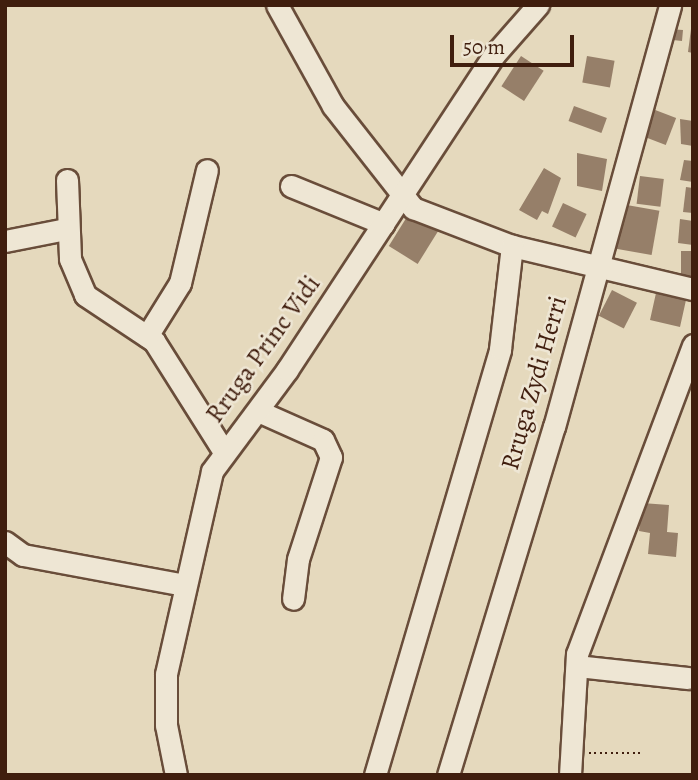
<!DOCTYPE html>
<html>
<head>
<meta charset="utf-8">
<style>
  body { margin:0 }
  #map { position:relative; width:698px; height:780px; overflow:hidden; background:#e5d9bd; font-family:Alegreya,serif }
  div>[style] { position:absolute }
  .building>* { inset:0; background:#967f69; transform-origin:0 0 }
  .path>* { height:2.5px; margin-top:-1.25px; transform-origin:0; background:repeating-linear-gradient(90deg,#401e0e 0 2px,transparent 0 5.5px) }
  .roads { filter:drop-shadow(2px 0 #694d3a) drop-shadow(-2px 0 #694d3a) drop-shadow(0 2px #694d3a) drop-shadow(0 -2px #694d3a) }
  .minor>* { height:21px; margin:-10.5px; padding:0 10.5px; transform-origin:10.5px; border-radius:10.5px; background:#eee6d4 }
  span { translate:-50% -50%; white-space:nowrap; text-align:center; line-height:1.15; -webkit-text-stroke:5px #eee6d4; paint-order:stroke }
  .street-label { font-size:26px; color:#401e0e }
  .frame { position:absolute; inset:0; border:7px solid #401e0e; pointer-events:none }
  .scale { position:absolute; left:450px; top:35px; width:124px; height:32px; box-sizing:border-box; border:4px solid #401e0e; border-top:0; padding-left:9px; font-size:21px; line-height:24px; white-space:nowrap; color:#401e0e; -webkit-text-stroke:5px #eee6d4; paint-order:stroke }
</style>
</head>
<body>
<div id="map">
  <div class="building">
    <div style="clip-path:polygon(668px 29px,683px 30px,682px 41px,673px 40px,673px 47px,667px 46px)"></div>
    <div style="clip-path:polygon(691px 29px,693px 30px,693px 53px,688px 52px)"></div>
    <div style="left:521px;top:56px;width:27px;height:36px;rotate:33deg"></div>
    <div style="left:587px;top:56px;width:28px;height:27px;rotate:10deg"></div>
    <div style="left:574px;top:106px;width:35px;height:16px;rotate:20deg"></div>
    <div style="left:650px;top:108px;width:28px;height:29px;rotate:21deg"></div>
    <div style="clip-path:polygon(680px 119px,693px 121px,693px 146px,681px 144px)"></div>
    <div style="clip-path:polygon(577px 153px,607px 159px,602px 191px,577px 186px)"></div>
    <div style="clip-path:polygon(684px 160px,693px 161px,693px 182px,680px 180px)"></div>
    <div style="clip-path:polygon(544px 168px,561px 178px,548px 214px,542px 211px,537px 220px,519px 210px)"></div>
    <div style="left:640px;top:176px;width:24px;height:28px;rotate:7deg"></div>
    <div style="clip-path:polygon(686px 187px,693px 188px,693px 213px,683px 212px)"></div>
    <div style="left:563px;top:203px;width:26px;height:26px;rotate:25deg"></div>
    <div style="left:621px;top:204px;width:39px;height:45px;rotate:10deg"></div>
    <div style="left:410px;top:212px;width:34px;height:40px;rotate:32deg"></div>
    <div style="clip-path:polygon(680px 219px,693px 221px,693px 245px,678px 243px)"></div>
    <div style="left:681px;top:251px;width:12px;height:25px"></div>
    <div style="clip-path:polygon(658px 284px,670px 287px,667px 296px,686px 300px,680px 327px,650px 320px)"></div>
    <div style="left:612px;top:290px;width:28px;height:29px;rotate:27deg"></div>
    <div style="clip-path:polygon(642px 503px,669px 505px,667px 532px,678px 533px,676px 557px,648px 554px,650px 533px,639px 531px)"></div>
  </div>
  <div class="path">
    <div style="left:589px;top:753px;width:54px"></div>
  </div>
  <div class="roads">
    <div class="minor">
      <div style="left:277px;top:5px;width:115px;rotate:61deg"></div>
      <div style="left:333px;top:106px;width:130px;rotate:51.9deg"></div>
      <div style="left:413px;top:208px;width:106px;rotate:21deg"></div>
      <div style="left:512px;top:246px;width:186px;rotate:13.4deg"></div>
      <div style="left:67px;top:180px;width:79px;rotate:87.8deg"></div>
      <div style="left:70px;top:259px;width:39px;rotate:67deg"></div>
      <div style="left:85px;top:295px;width:83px;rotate:33.7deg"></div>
      <div style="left:154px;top:341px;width:129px;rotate:57.7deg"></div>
      <div style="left:291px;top:186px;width:100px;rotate:22.2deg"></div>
      <div style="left:5px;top:241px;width:62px;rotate:-11.1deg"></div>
      <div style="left:147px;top:336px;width:62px;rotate:-58.1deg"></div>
      <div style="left:180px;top:283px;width:116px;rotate:-76.6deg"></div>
      <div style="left:258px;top:411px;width:71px;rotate:24deg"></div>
      <div style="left:323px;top:440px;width:19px;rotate:65deg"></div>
      <div style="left:331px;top:457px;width:107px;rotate:107.9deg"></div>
      <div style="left:298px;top:559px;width:40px;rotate:97.1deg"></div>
      <div style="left:5px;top:542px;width:22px;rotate:36deg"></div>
      <div style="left:23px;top:555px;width:165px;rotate:10.5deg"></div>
      <div style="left:577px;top:666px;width:112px;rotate:6.2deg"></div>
      <div style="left:176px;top:775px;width:51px;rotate:-101.3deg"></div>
      <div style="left:166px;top:725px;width:51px;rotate:-90deg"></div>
      <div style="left:166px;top:674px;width:208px;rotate:-77.2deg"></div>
      <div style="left:212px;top:471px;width:126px;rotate:-53.4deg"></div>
      <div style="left:287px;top:370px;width:377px;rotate:-56.7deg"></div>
      <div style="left:494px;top:55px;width:67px;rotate:-48.7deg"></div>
      <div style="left:375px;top:775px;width:444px;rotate:-73.6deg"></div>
      <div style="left:500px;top:349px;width:104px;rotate:-83.4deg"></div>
      <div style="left:448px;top:775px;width:364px;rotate:-73.1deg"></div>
      <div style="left:554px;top:427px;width:438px;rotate:-74.6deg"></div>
      <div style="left:570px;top:775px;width:121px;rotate:-86.7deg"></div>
      <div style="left:577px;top:654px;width:330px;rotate:-69.4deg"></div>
    </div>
  </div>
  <div class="street-label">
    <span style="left:263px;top:349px;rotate:-54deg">Rruga Princ Vidi</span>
    <span style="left:534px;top:383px;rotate:-74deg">Rruga Zydi Herri</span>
  </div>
  <div class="frame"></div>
  <div class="scale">50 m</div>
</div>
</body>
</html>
